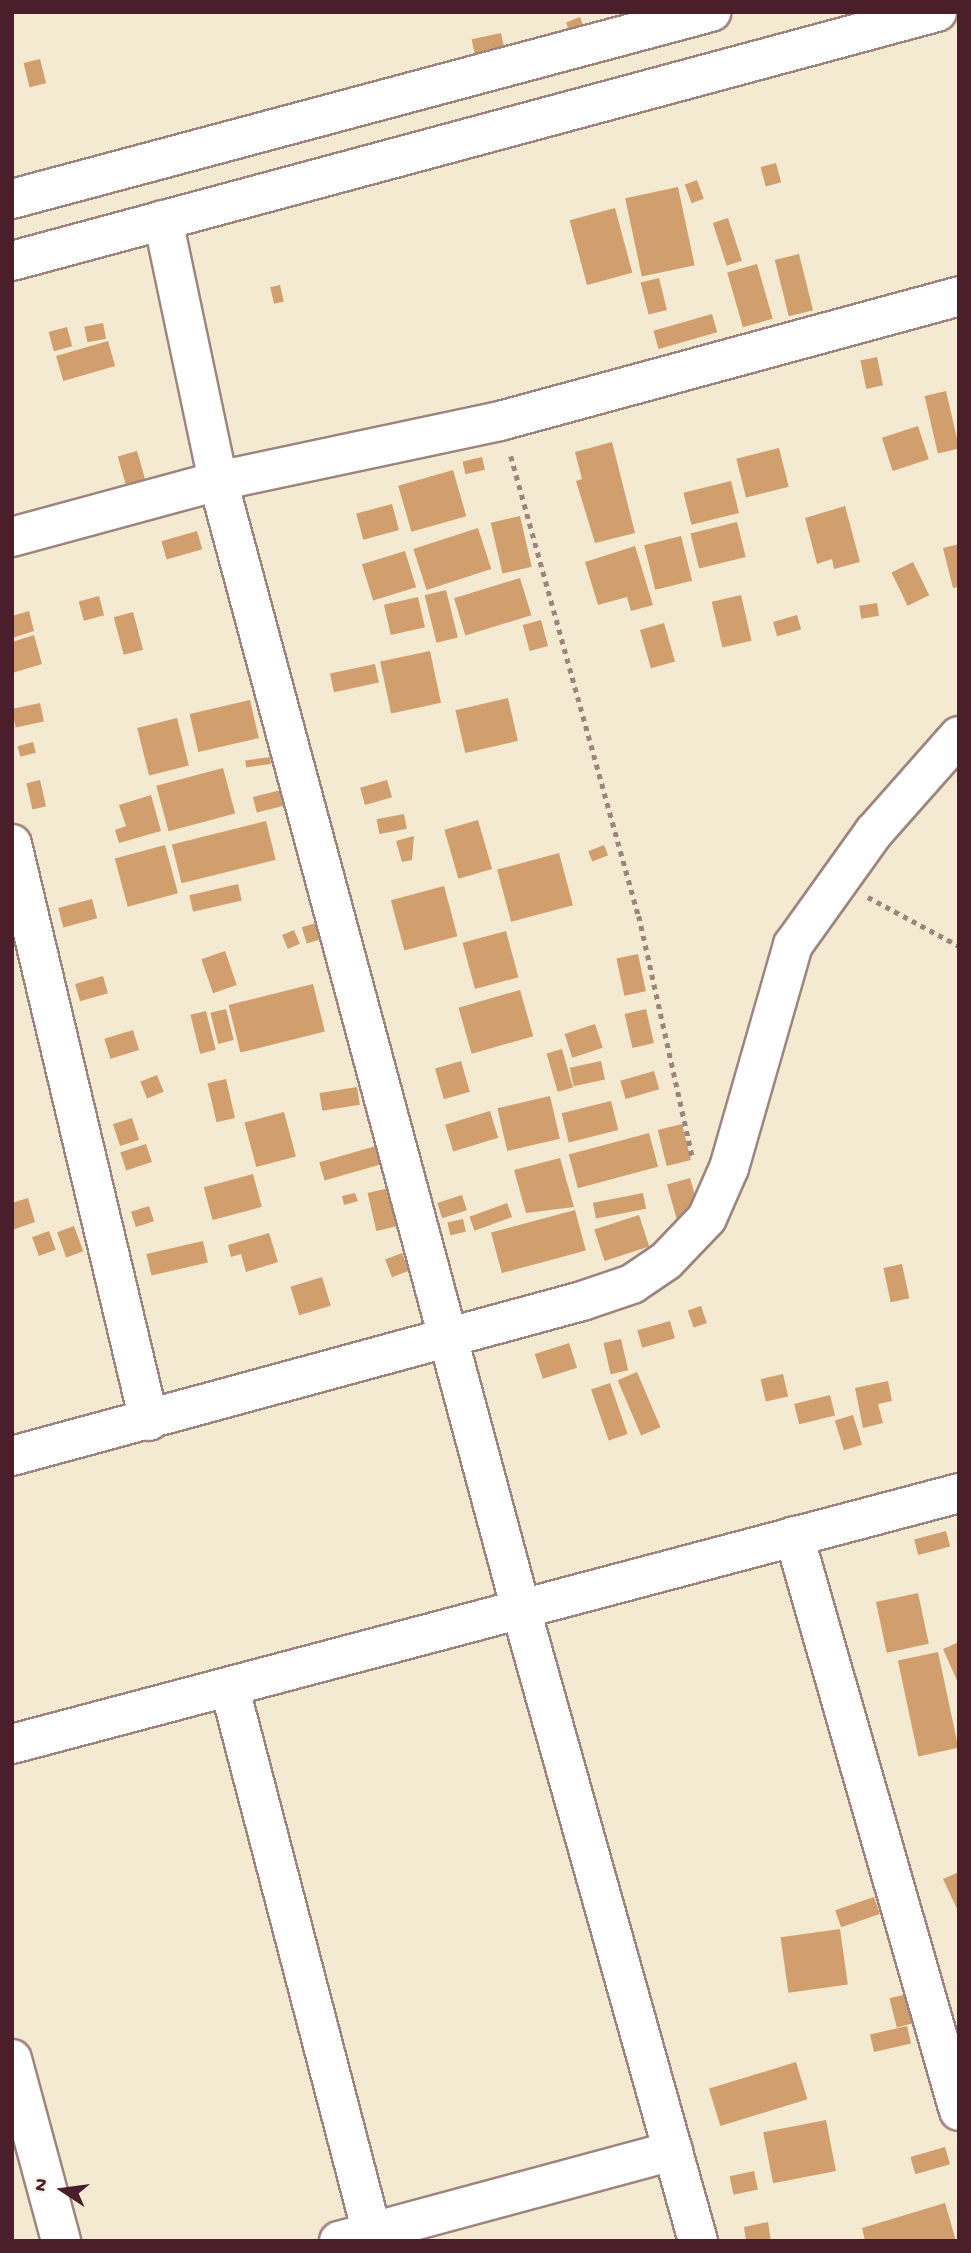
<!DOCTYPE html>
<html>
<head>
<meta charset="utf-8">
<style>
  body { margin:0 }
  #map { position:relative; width:971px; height:2253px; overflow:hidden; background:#f3ead1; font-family:"Gochi Hand",sans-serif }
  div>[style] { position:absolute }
  .building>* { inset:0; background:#d19f6d; transform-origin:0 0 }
  .path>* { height:4.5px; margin-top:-2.25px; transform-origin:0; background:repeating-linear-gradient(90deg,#9e847e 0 5px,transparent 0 10px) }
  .roads { filter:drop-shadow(2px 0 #9e847e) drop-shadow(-2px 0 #9e847e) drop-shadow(0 2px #9e847e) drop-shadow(0 -2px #9e847e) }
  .minor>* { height:38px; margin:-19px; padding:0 19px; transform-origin:19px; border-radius:19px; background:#fff }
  span { translate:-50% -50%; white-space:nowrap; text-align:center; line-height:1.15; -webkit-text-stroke:6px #fcf5e5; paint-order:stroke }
  .frame { position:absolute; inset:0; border:14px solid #4a1f2b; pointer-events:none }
  .north { position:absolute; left:28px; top:2155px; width:70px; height:70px; -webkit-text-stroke:5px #fcf5e5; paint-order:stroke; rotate:283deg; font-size:19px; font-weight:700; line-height:28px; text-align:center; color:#4a1f2b }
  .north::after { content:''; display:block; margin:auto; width:24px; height:32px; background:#4a1f2b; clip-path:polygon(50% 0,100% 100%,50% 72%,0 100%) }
</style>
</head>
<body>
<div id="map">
  <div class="building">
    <div style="left:580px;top:17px;width:19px;height:15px;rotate:69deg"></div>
    <div style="left:501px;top:33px;width:24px;height:30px;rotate:78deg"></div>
    <div style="left:40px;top:59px;width:25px;height:17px;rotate:76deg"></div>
    <div style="left:776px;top:163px;width:20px;height:16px;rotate:75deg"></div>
    <div style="left:697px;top:180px;width:20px;height:13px;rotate:70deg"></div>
    <div style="left:678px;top:187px;width:80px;height:54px;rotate:78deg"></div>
    <div style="left:615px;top:208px;width:67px;height:47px;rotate:75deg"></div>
    <div style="left:728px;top:218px;width:45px;height:16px;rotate:72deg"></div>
    <div style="left:799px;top:254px;width:58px;height:25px;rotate:76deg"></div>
    <div style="left:757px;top:264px;width:57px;height:31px;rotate:74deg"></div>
    <div style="left:659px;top:278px;width:33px;height:19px;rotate:76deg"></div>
    <div style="left:280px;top:285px;width:17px;height:10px;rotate:77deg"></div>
    <div style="left:712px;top:314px;width:19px;height:61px;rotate:74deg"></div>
    <div style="left:103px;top:323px;width:16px;height:19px;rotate:79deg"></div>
    <div style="left:67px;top:327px;width:20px;height:19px;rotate:75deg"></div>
    <div style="left:108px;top:341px;width:26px;height:54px;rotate:74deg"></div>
    <div style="left:877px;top:357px;width:29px;height:17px;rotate:78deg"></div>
    <div style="left:946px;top:391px;width:59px;height:22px;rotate:77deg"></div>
    <div style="left:918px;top:426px;width:35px;height:38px;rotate:72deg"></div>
    <div style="clip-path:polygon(612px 442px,635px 533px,595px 543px,576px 481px,582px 479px,575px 452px)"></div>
    <div style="left:779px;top:448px;width:40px;height:44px;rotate:76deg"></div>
    <div style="left:137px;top:451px;width:29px;height:20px;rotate:74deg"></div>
    <div style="left:482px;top:457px;width:13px;height:20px;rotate:77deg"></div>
    <div style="left:453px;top:470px;width:48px;height:57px;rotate:74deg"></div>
    <div style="left:731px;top:481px;width:33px;height:49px;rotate:76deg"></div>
    <div style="left:392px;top:504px;width:27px;height:37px;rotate:75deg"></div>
    <div style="clip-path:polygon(845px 506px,860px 562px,834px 569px,832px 559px,817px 564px,805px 518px)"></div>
    <div style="left:520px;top:516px;width:52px;height:30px;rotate:77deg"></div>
    <div style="left:737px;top:522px;width:36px;height:48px;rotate:76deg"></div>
    <div style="left:478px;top:528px;width:43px;height:68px;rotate:72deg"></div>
    <div style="left:197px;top:531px;width:19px;height:37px;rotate:74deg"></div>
    <div style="left:681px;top:536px;width:46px;height:38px;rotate:76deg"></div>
    <div style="clip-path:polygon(959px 544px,959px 587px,953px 588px,943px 548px)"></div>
    <div style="clip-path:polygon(635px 546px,653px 605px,631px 611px,627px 597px,598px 605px,585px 562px)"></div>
    <div style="left:405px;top:551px;width:38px;height:45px;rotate:73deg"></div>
    <div style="left:913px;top:562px;width:37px;height:24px;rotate:64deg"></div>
    <div style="left:520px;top:578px;width:39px;height:69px;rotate:73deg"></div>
    <div style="left:446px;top:590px;width:49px;height:22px;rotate:76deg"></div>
    <div style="left:741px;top:595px;width:47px;height:30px;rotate:77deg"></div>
    <div style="left:99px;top:596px;width:20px;height:21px;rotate:75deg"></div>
    <div style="left:418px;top:597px;width:31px;height:35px;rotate:77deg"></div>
    <div style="left:877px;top:603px;width:13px;height:18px;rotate:81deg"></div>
    <div style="clip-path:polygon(29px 611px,34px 631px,12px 638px,12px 616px)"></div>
    <div style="left:133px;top:612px;width:39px;height:20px;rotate:75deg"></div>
    <div style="left:797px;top:615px;width:15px;height:25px;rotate:74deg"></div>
    <div style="left:541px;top:620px;width:27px;height:19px;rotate:75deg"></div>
    <div style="left:664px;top:623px;width:40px;height:25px;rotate:74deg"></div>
    <div style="clip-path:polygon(34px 635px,42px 664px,12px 673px,12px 642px)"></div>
    <div style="left:430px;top:651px;width:53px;height:51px;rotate:78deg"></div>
    <div style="left:375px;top:664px;width:19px;height:46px;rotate:78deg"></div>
    <div style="left:508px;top:698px;width:44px;height:54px;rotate:77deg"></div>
    <div style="left:250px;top:700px;width:39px;height:62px;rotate:77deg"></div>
    <div style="left:40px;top:703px;width:19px;height:29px;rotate:78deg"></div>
    <div style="left:177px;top:718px;width:49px;height:41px;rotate:76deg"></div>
    <div style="left:33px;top:742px;width:11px;height:16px;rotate:75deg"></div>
    <div style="left:270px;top:757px;width:7px;height:25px;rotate:82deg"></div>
    <div style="left:223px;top:768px;width:47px;height:69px;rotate:75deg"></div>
    <div style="left:40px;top:780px;width:27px;height:14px;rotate:77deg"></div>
    <div style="left:387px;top:780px;width:18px;height:28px;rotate:74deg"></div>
    <div style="left:281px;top:790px;width:16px;height:29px;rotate:76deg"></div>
    <div style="clip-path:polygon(151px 795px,161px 831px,119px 843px,115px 830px,126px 826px,119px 805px)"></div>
    <div style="left:404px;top:814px;width:15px;height:28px;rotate:79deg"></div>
    <div style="left:478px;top:820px;width:51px;height:35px;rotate:74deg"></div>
    <div style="left:266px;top:821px;width:40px;height:97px;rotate:76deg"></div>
    <div style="clip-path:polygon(414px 836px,412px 860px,402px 862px,396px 841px)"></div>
    <div style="left:165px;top:845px;width:50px;height:52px;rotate:75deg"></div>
    <div style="left:604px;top:845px;width:11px;height:17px;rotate:68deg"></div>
    <div style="left:559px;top:853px;width:54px;height:64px;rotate:75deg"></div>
    <div style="left:238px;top:884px;width:17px;height:50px;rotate:77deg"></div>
    <div style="left:444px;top:886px;width:52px;height:55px;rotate:75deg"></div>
    <div style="left:92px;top:899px;width:20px;height:35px;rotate:75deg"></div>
    <div style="left:319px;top:922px;width:17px;height:18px;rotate:73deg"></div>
    <div style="left:294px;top:930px;width:15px;height:13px;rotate:67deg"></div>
    <div style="left:506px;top:931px;width:48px;height:45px;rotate:75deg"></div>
    <div style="left:225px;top:951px;width:36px;height:25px;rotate:71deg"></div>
    <div style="left:638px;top:954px;width:38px;height:22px;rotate:78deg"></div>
    <div style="left:103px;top:976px;width:18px;height:29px;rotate:74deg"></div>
    <div style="left:313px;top:984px;width:49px;height:87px;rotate:76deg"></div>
    <div style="left:520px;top:990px;width:48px;height:64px;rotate:74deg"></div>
    <div style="left:226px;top:1009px;width:32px;height:16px;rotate:76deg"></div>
    <div style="left:646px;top:1009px;width:35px;height:22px;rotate:77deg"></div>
    <div style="left:206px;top:1011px;width:40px;height:16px;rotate:76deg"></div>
    <div style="left:595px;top:1024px;width:25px;height:32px;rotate:72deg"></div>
    <div style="left:133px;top:1030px;width:21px;height:30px;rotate:73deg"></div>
    <div style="left:562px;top:1049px;width:40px;height:16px;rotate:74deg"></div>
    <div style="left:461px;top:1061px;width:32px;height:27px;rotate:74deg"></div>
    <div style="left:601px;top:1061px;width:19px;height:32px;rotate:78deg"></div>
    <div style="left:654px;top:1071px;width:19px;height:35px;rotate:74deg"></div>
    <div style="left:157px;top:1075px;width:18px;height:18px;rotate:68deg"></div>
    <div style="left:226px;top:1079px;width:40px;height:19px;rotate:77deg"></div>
    <div style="left:357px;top:1087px;width:18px;height:38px;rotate:81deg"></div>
    <div style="left:550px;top:1096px;width:44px;height:54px;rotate:77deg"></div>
    <div style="left:611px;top:1101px;width:30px;height:51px;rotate:76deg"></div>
    <div style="left:490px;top:1111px;width:28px;height:47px;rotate:73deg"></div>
    <div style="left:284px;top:1112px;width:46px;height:41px;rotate:75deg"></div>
    <div style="left:132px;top:1118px;width:23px;height:20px;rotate:72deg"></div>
    <div style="left:682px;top:1124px;width:37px;height:25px;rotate:76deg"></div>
    <div style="left:649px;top:1133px;width:35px;height:83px;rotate:75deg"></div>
    <div style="left:146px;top:1144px;width:19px;height:27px;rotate:72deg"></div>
    <div style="left:376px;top:1146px;width:19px;height:59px;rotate:74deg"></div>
    <div style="clip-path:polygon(560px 1158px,574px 1207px,526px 1213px,514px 1170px)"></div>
    <div style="left:253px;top:1174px;width:34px;height:51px;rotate:75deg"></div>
    <div style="left:690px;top:1178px;width:36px;height:24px;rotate:74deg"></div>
    <div style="left:389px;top:1188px;width:39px;height:22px;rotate:77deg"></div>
    <div style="clip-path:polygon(355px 1193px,358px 1201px,344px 1205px,342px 1196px)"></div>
    <div style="left:643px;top:1193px;width:16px;height:51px;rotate:79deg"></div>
    <div style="left:462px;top:1195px;width:16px;height:26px;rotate:72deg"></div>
    <div style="clip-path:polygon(28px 1198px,35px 1222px,12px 1230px,12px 1203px)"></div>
    <div style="left:507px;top:1203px;width:15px;height:40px;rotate:70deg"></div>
    <div style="left:149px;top:1206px;width:16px;height:19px;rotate:72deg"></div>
    <div style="left:575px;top:1210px;width:42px;height:87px;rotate:75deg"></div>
    <div style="left:639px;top:1215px;width:33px;height:47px;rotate:72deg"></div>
    <div style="left:463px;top:1219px;width:13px;height:16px;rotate:77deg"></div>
    <div style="left:74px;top:1226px;width:27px;height:18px;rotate:70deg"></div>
    <div style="left:49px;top:1231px;width:20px;height:18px;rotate:70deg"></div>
    <div style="clip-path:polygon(269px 1233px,278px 1262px,246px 1272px,241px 1254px,231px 1257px,228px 1245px)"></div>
    <div style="left:203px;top:1241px;width:22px;height:58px;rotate:77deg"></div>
    <div style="left:402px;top:1253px;width:19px;height:18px;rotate:69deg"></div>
    <div style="left:902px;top:1264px;width:35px;height:19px;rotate:78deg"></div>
    <div style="left:322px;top:1277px;width:30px;height:33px;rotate:73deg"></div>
    <div style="left:701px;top:1306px;width:18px;height:14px;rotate:71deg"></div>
    <div style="left:670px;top:1321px;width:18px;height:34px;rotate:74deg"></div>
    <div style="left:621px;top:1339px;width:32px;height:18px;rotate:77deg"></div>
    <div style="left:569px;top:1343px;width:26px;height:36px;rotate:72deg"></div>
    <div style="left:637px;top:1372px;width:60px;height:21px;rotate:67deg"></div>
    <div style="left:783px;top:1374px;width:23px;height:23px;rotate:77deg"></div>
    <div style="clip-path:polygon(888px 1381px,892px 1401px,878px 1404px,883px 1423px,863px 1428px,855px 1388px)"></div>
    <div style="left:610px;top:1383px;width:54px;height:20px;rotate:71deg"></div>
    <div style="left:830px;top:1395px;width:21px;height:37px;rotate:76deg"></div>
    <div style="left:853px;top:1415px;width:31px;height:19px;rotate:73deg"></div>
    <div style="left:946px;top:1531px;width:16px;height:33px;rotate:75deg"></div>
    <div style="left:918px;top:1593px;width:52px;height:43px;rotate:78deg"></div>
    <div style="clip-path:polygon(959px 1642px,959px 1685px,943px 1649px)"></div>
    <div style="left:938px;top:1652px;width:98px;height:41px;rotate:78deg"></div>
    <div style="clip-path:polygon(959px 1872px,959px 1913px,943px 1879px)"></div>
    <div style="left:874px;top:1897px;width:18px;height:41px;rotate:71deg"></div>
    <div style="left:840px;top:1929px;width:56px;height:60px;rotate:82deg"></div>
    <div style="left:907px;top:1994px;width:30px;height:18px;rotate:76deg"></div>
    <div style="left:907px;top:2026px;width:18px;height:38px;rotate:77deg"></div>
    <div style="left:796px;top:2062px;width:39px;height:91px;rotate:73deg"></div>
    <div style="left:826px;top:2120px;width:52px;height:64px;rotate:79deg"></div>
    <div style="left:945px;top:2147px;width:18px;height:36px;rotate:74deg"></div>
    <div style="left:754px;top:2171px;width:19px;height:25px;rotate:78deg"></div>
    <div style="clip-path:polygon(945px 2203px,956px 2241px,865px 2241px,862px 2228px)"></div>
    <div style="clip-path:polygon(768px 2222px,771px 2241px,746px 2241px,744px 2227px)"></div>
  </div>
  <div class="path">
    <div style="left:511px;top:456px;width:477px;rotate:74.5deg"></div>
    <div style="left:639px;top:916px;width:249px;rotate:77.5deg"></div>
    <div style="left:868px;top:897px;width:103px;rotate:28.3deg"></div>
  </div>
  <div class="roads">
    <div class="minor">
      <div style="left:12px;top:199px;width:724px;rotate:-14.98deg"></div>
      <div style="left:163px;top:220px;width:267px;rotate:78.1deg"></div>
      <div style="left:218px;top:481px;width:1165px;rotate:74.97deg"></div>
      <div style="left:520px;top:1606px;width:659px;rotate:74.34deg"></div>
      <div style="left:12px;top:261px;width:958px;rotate:-15.07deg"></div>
      <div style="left:12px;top:537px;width:213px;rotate:-15.2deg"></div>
      <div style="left:218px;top:481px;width:288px;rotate:-12deg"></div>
      <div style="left:500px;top:421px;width:476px;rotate:-15.2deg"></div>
      <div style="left:12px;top:844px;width:593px;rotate:76.64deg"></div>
      <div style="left:12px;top:1456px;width:591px;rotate:-15.21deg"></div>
      <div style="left:582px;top:1301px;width:53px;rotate:-18.8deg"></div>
      <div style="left:632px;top:1284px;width:41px;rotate:-34.1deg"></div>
      <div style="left:666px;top:1261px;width:59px;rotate:-46.4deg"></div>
      <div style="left:707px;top:1218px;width:55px;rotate:-66.3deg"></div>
      <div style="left:729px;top:1168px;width:232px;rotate:-74deg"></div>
      <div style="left:793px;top:945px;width:139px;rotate:-54.4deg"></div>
      <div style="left:874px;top:832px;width:128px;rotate:-48.5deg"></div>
      <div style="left:794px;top:1536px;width:598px;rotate:73.99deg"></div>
      <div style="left:230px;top:1689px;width:562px;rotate:75.37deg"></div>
      <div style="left:12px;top:1744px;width:980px;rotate:-14.84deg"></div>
      <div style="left:12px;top:2059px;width:188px;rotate:74.9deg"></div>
      <div style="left:339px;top:2241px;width:346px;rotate:-15.1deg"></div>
    </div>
  </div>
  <div class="frame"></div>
  <div class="north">N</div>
</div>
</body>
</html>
